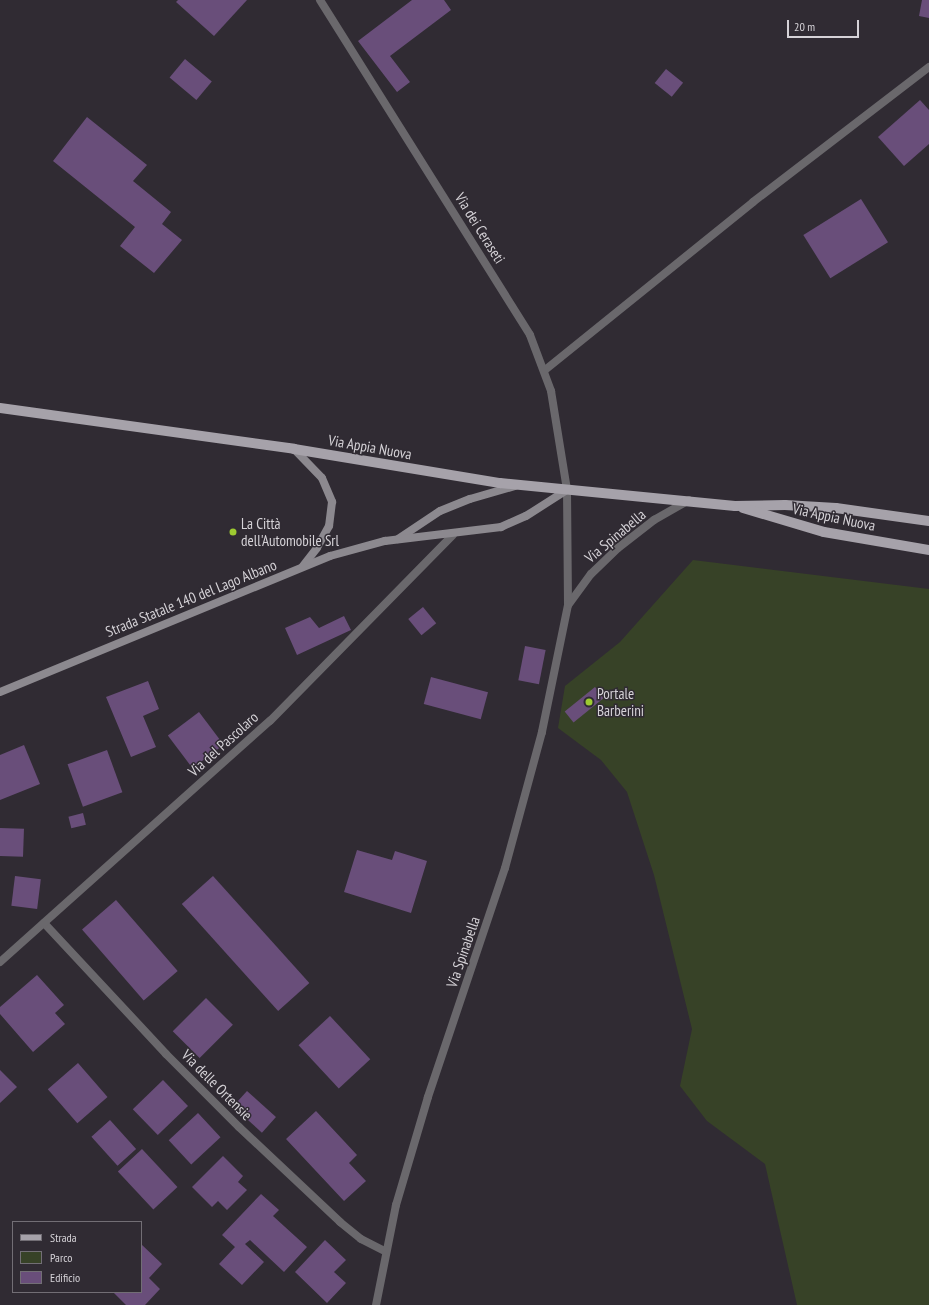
<!DOCTYPE html>
<html>
<head>
<meta charset="utf-8">
<style>
  body { margin:0 }
  #map { position:relative; width:929px; height:1305px; overflow:hidden; background:#302b33; font-family:"PT Sans Narrow",sans-serif }
  div>[style] { position:absolute }
  .green>* { inset:0; background:#374227 }
  .building>* { inset:0; background:#694e7a; transform-origin:0 0 }
  .minor>* { height:8px; margin:-4px; padding:0 4px; transform-origin:4px; border-radius:4px; background:#6a686c }
  .tertiary>* { height:8px; margin:-4px; padding:0 4px; transform-origin:4px; border-radius:4px; background:#6a686c }
  .secondary>* { height:8px; margin:-4px; padding:0 4px; transform-origin:4px; border-radius:4px; background:#8c898f }
  .primary>* { height:10px; margin:-5px; padding:0 5px; transform-origin:5px; border-radius:5px; background:#a6a2aa }
  .dots>* { width:11px; height:11px; translate:-50% -50%; box-sizing:border-box; border:2px solid #302b33; border-radius:50% }
  span { translate:-50% -50%; white-space:nowrap; text-align:center; line-height:1.15; -webkit-text-stroke:3px #302b33; paint-order:stroke }
  .street-label { font-size:15px; color:#d5d2d7 }
  .poi-label { font-size:15px; color:#d5d2d7 }
  .left { translate:0 -50%; text-align:left }
  .legend { position:absolute; left:12px; top:1221px; width:130px; height:72px; box-sizing:border-box; background:#302b33; border:1px solid #726e75; margin:0; padding:5px 7px; list-style:none; font-size:12px; color:#d5d2d7 }
  .legend li { display:flex; align-items:center; gap:8px; height:20px }
  .legend b { width:20px; border:1px solid #726e75 }
  .scale { position:absolute; left:787px; top:20px; width:72px; height:18px; box-sizing:border-box; border:2px solid #d5d2d7; border-top:0; padding-left:5px; font-size:12px; line-height:14px; white-space:nowrap; color:#d5d2d7; -webkit-text-stroke:3px #302b33; paint-order:stroke }
</style>
</head>
<body>
<div id="map">
  <div class="green">
    <div style="clip-path:polygon(693px 560px,929px 589px,929px 1305px,797px 1305px,765px 1164px,707px 1121px,680px 1086px,692px 1029px,654px 875px,627px 792px,601px 760px,558px 728px,565px 686px,620px 642px)"></div>
  </div>
  <div class="building">
    <div style="clip-path:polygon(178px 0,247px 0,214px 36px,176px 2px)"></div>
    <div style="clip-path:polygon(412px 0,444px 0,451px 10px,390px 56px,410px 82px,397px 92px,358px 41px)"></div>
    <div style="clip-path:polygon(922px 0,929px 0,929px 18px,919px 16px)"></div>
    <div style="left:185px;top:59px;width:35px;height:24px;rotate:40deg"></div>
    <div style="left:666px;top:69px;width:22px;height:18px;rotate:39deg"></div>
    <div style="clip-path:polygon(920px 100px,929px 110px,929px 144px,904px 166px,878px 137px)"></div>
    <div style="clip-path:polygon(87px 117px,147px 165px,133px 181px,171px 212px,162px 224px,182px 240px,154px 273px,120px 246px,135px 227px,53px 161px)"></div>
    <div style="left:861px;top:199px;width:51px;height:68px;rotate:58deg"></div>
    <div style="left:423px;top:607px;width:21px;height:19px;rotate:51deg"></div>
    <div style="clip-path:polygon(344px 616px,351px 630px,297px 655px,285px 628px,310px 617px,319px 628px)"></div>
    <div style="left:525px;top:646px;width:21px;height:35px;rotate:11deg"></div>
    <div style="left:431px;top:677px;width:59px;height:28px;rotate:15deg"></div>
    <div style="clip-path:polygon(148px 681px,159px 709px,143px 716px,156px 747px,131px 757px,106px 697px)"></div>
    <div style="left:595px;top:687px;width:14px;height:39px;rotate:51deg"></div>
    <div style="left:199px;top:712px;width:41px;height:39px;rotate:53deg"></div>
    <div style="clip-path:polygon(24px 745px,40px 784px,0 800px,0 755px)"></div>
    <div style="left:107px;top:750px;width:45px;height:42px;rotate:70deg"></div>
    <div style="left:83px;top:813px;width:12px;height:15px;rotate:76deg"></div>
    <div style="left:0;top:828px;width:24px;height:28px;rotate:2deg"></div>
    <div style="clip-path:polygon(357px 850px,392px 860px,395px 851px,427px 861px,411px 913px,344px 892px)"></div>
    <div style="left:15px;top:876px;width:26px;height:30px;rotate:7deg"></div>
    <div style="left:213px;top:876px;width:144px;height:42px;rotate:48deg"></div>
    <div style="left:116px;top:900px;width:94px;height:45px;rotate:49deg"></div>
    <div style="clip-path:polygon(37px 975px,64px 1005px,55px 1013px,65px 1024px,33px 1052px,0 1014px,0 1007px)"></div>
    <div style="left:206px;top:998px;width:38px;height:47px;rotate:45deg"></div>
    <div style="left:330px;top:1016px;width:59px;height:43px;rotate:47deg"></div>
    <div style="left:78px;top:1063px;width:45px;height:40px;rotate:49deg"></div>
    <div style="clip-path:polygon(0 1070px,17px 1087px,0 1103px)"></div>
    <div style="left:163px;top:1080px;width:36px;height:42px;rotate:46deg"></div>
    <div style="left:247px;top:1091px;width:39px;height:21px;rotate:42deg"></div>
    <div style="clip-path:polygon(316px 1111px,357px 1155px,349px 1163px,366px 1181px,344px 1201px,286px 1139px)"></div>
    <div style="left:198px;top:1113px;width:33px;height:40px;rotate:47deg"></div>
    <div style="left:110px;top:1120px;width:39px;height:25px;rotate:48deg"></div>
    <div style="left:142px;top:1149px;width:52px;height:33px;rotate:47deg"></div>
    <div style="clip-path:polygon(223px 1156px,243px 1176px,238px 1182px,247px 1190px,227px 1210px,218px 1201px,212px 1207px,192px 1187px)"></div>
    <div style="clip-path:polygon(261px 1194px,279px 1210px,273px 1216px,307px 1247px,284px 1272px,250px 1240px,245px 1244px,264px 1262px,242px 1285px,219px 1264px,235px 1247px,222px 1235px)"></div>
    <div style="clip-path:polygon(325px 1240px,346px 1260px,334px 1272px,346px 1283px,327px 1303px,295px 1272px)"></div>
    <div style="clip-path:polygon(141px 1244px,162px 1264px,149px 1278px,160px 1289px,145px 1305px,126px 1305px,113px 1292px,141px 1292px)"></div>
  </div>
  <div class="minor">
    <div style="left:545px;top:370px;width:267px;rotate:-38.9deg"></div>
    <div style="left:753px;top:202px;width:222px;rotate:-37.5deg"></div>
    <div style="left:44px;top:923px;width:179px;rotate:47deg"></div>
    <div style="left:166px;top:1054px;width:103px;rotate:45deg"></div>
    <div style="left:239px;top:1127px;width:139px;rotate:43.2deg"></div>
    <div style="left:340px;top:1222px;width:27px;rotate:39deg"></div>
    <div style="left:361px;top:1239px;width:27px;rotate:27deg"></div>
    <div style="left:0;top:962px;width:362px;rotate:-41.8deg"></div>
    <div style="left:270px;top:721px;width:261px;rotate:-45.5deg"></div>
  </div>
  <div class="tertiary">
    <div style="left:320px;top:0;width:395px;rotate:57.9deg"></div>
    <div style="left:530px;top:335px;width:60px;rotate:69.4deg"></div>
    <div style="left:551px;top:391px;width:100px;rotate:80.8deg"></div>
    <div style="left:567px;top:490px;width:115px;rotate:89.5deg"></div>
    <div style="left:568px;top:605px;width:130px;rotate:101.6deg"></div>
    <div style="left:542px;top:732px;width:141px;rotate:105.2deg"></div>
    <div style="left:505px;top:868px;width:242px;rotate:108.6deg"></div>
    <div style="left:428px;top:1097px;width:113px;rotate:106.5deg"></div>
    <div style="left:396px;top:1205px;width:102px;rotate:101.3deg"></div>
    <div style="left:569px;top:604px;width:37px;rotate:-54deg"></div>
    <div style="left:591px;top:574px;width:37px;rotate:-44deg"></div>
    <div style="left:618px;top:548px;width:46px;rotate:-37.9deg"></div>
    <div style="left:654px;top:520px;width:40px;rotate:-29.7deg"></div>
  </div>
  <div class="secondary">
    <div style="left:294px;top:449px;width:40px;rotate:46deg"></div>
    <div style="left:322px;top:478px;width:26px;rotate:67deg"></div>
    <div style="left:332px;top:502px;width:24px;rotate:97deg"></div>
    <div style="left:329px;top:526px;width:25px;rotate:119deg"></div>
    <div style="left:317px;top:548px;width:23px;rotate:128deg"></div>
    <div style="left:398px;top:539px;width:50px;rotate:-33.7deg"></div>
    <div style="left:440px;top:511px;width:32px;rotate:-22deg"></div>
    <div style="left:470px;top:499px;width:47px;rotate:-16.1deg"></div>
    <div style="left:0;top:692px;width:357px;rotate:-22.4deg"></div>
    <div style="left:330px;top:556px;width:57px;rotate:-15.3deg"></div>
    <div style="left:385px;top:541px;width:117px;rotate:-6.9deg"></div>
    <div style="left:501px;top:527px;width:27px;rotate:-24deg"></div>
    <div style="left:526px;top:516px;width:49px;rotate:-32.4deg"></div>
  </div>
  <div class="primary">
    <div style="left:0;top:408px;width:297px;rotate:7.9deg"></div>
    <div style="left:294px;top:449px;width:209px;rotate:9.4deg"></div>
    <div style="left:500px;top:483px;width:236px;rotate:5.6deg"></div>
    <div style="left:735px;top:506px;width:50px;rotate:-1.1deg"></div>
    <div style="left:785px;top:505px;width:51px;rotate:3.4deg"></div>
    <div style="left:836px;top:508px;width:94px;rotate:8deg"></div>
    <div style="left:743px;top:508px;width:84px;rotate:16.5deg"></div>
    <div style="left:824px;top:532px;width:107px;rotate:9.7deg"></div>
  </div>
  <div class="dots">
    <div style="left:233px;top:532px;background:#9dca31"></div>
    <div style="left:589px;top:702px;background:#9dca31"></div>
  </div>
  <div class="street-label">
    <span style="left:480px;top:228px;rotate:58deg">Via dei Ceraseti</span>
    <span style="left:370px;top:447px;rotate:10deg">Via Appia Nuova</span>
    <span style="left:834px;top:517px;rotate:12deg">Via Appia Nuova</span>
    <span style="left:615px;top:536px;rotate:-40deg">Via Spinabella</span>
    <span style="left:191px;top:598px;rotate:-22deg">Strada Statale 140 del Lago Albano</span>
    <span style="left:223px;top:744px;rotate:-42deg">Via del Pascolaro</span>
    <span style="left:463px;top:952px;rotate:-71deg">Via Spinabella</span>
    <span style="left:217px;top:1085px;rotate:45deg">Via delle Ortensie</span>
  </div>
  <div class="poi-label">
    <span class="left" style="left:241px;top:532px">La Città<br>dell'Automobile Srl</span>
    <span class="left" style="left:597px;top:702px">Portale<br>Barberini</span>
  </div>
  <ul class="legend">
  <li><b style="height:5px;background:#a6a2aa"></b>Strada</li>
  <li><b style="height:11px;background:#374227"></b>Parco</li>
  <li><b style="height:11px;background:#694e7a"></b>Edificio</li>
  </ul>
  <div class="scale">20 m</div>
</div>
</body>
</html>
